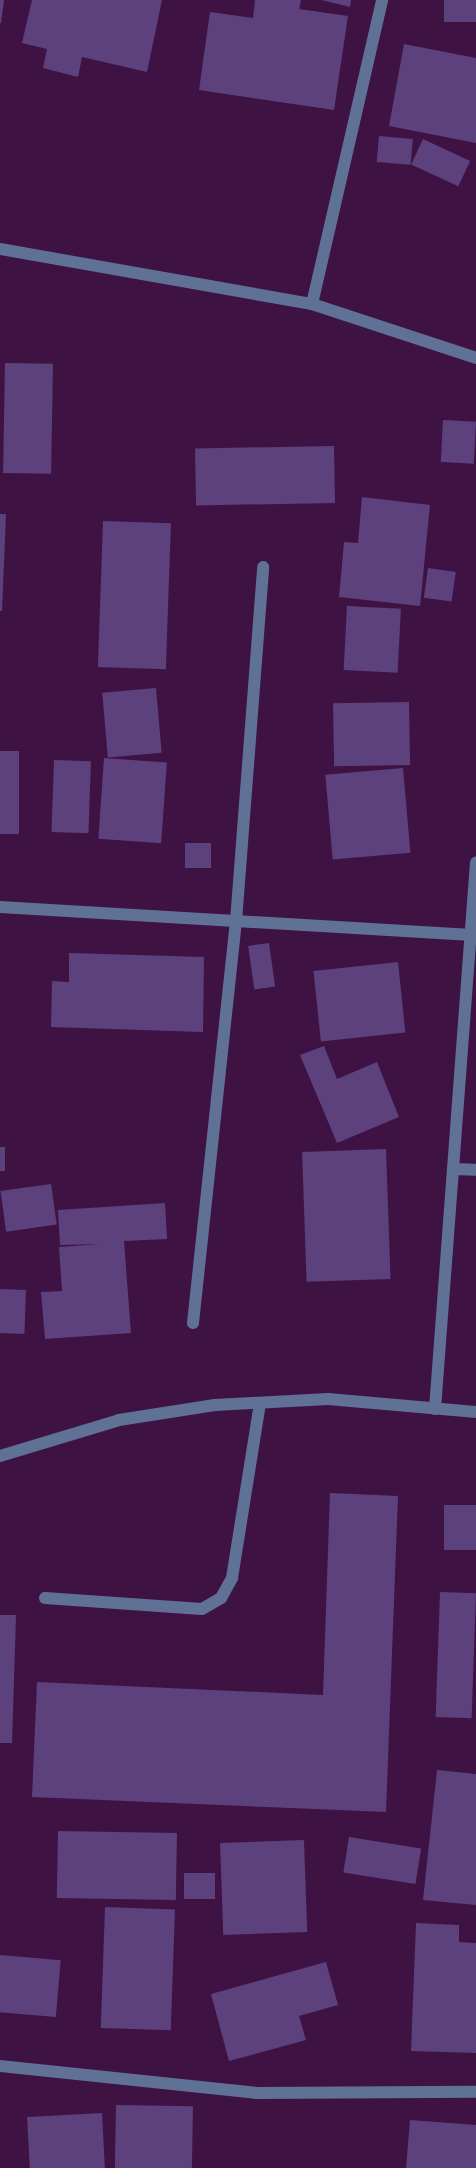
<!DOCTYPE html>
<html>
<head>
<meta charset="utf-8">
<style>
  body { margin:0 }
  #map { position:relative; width:476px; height:2168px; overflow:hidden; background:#3f1244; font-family:"Times New Roman",serif }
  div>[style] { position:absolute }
  .building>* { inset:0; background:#5c417d; transform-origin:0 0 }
  .service>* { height:12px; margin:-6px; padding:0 6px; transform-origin:6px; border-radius:6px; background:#5f7296 }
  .minor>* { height:12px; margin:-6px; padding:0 6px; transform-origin:6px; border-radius:6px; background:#5f7296 }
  span { translate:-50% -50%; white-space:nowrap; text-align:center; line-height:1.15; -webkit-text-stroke:5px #3f1244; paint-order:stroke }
</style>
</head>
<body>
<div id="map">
  <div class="building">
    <div style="clip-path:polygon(0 0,4px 0,1px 23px,0 23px)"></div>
    <div style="clip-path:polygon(32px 0,162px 0,147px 72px,82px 57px,78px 77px,43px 68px,47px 49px,22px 43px)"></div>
    <div style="clip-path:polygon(255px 0,301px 0,299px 9px,348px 16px,334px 110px,199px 90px,210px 12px,253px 18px)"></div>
    <div style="clip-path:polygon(321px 0,351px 0,350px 7px)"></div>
    <div style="left:444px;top:0;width:32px;height:22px"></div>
    <div style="clip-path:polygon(404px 44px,476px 58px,476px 143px,389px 126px)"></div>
    <div style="left:379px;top:136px;width:34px;height:26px;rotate:5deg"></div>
    <div style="left:423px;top:139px;width:52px;height:28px;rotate:25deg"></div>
    <div style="left:5px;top:363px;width:48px;height:110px;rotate:1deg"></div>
    <div style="left:443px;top:420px;width:33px;height:42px;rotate:3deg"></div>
    <div style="left:334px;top:446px;width:57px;height:139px;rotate:89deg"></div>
    <div style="clip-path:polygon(362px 497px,430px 505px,420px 606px,339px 597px,344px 542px,358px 543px)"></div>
    <div style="clip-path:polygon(0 514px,6px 514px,2px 611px,0 611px)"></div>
    <div style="left:103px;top:521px;width:68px;height:146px;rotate:2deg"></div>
    <div style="left:428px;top:568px;width:28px;height:30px;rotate:8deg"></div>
    <div style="left:347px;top:606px;width:54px;height:64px;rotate:3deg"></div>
    <div style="left:156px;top:688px;width:65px;height:54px;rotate:85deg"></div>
    <div style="left:409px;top:702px;width:63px;height:76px;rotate:89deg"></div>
    <div style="left:0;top:751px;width:19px;height:83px"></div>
    <div style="left:104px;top:758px;width:63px;height:81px;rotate:4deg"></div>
    <div style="left:54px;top:760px;width:37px;height:72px;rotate:2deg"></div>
    <div style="left:403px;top:768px;width:85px;height:78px;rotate:85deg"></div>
    <div style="left:211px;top:843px;width:25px;height:26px;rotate:90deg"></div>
    <div style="left:269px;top:943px;width:44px;height:21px;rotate:82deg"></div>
    <div style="clip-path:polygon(69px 953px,204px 957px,203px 1032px,51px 1027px,52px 981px,69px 982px)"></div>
    <div style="left:398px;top:962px;width:71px;height:85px;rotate:84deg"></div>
    <div style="clip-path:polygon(324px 1046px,337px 1079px,377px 1062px,399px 1117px,337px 1143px,300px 1055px)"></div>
    <div style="left:0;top:1147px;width:5px;height:24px"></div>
    <div style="left:386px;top:1149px;width:130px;height:84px;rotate:88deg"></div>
    <div style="left:51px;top:1184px;width:41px;height:51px;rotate:82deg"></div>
    <div style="clip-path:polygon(165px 1203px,167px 1239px,124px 1241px,131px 1333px,45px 1339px,41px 1292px,62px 1291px,59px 1247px,101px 1244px,60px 1245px,58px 1210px)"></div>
    <div style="left:0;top:1289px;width:26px;height:44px;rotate:2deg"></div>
    <div style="clip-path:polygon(330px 1493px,398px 1496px,386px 1812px,32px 1797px,37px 1682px,323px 1695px)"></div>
    <div style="left:476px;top:1505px;width:45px;height:32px;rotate:90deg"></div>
    <div style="left:440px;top:1592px;width:36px;height:125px;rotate:2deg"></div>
    <div style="clip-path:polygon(0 1615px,16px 1615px,12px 1743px,0 1743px)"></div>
    <div style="clip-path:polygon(437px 1770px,476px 1774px,476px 1905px,423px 1900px)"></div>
    <div style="left:58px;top:1831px;width:119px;height:67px;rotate:1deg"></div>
    <div style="left:349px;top:1837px;width:73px;height:36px;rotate:9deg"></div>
    <div style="left:304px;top:1840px;width:92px;height:84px;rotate:88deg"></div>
    <div style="left:184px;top:1873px;width:31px;height:26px"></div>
    <div style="left:105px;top:1907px;width:70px;height:121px;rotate:2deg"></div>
    <div style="clip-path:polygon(416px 1923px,459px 1925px,459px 1942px,476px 1943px,476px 2053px,411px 2051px)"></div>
    <div style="left:0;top:1955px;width:61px;height:57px;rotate:5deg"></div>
    <div style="clip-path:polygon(326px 1962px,338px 2005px,299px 2016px,306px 2040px,229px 2061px,211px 1994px)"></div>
    <div style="left:116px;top:2105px;width:77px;height:63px;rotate:1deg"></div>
    <div style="left:102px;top:2113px;width:55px;height:75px;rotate:87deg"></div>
    <div style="clip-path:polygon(410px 2120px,476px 2125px,476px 2168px,406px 2168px)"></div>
  </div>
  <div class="service">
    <div style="left:45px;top:1598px;width:157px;rotate:4deg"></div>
    <div style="left:202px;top:1609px;width:22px;rotate:-30deg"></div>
    <div style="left:221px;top:1598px;width:23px;rotate:-61deg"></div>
    <div style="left:232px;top:1578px;width:177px;rotate:-80.9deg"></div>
  </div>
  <div class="minor">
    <div style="left:0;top:249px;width:317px;rotate:10deg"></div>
    <div style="left:312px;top:304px;width:173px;rotate:18.2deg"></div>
    <div style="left:312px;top:304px;width:312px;rotate:-77deg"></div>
    <div style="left:0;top:907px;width:477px;rotate:3.4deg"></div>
    <div style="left:453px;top:1169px;width:23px;rotate:2deg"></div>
    <div style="left:193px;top:1323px;width:404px;rotate:-83.9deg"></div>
    <div style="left:236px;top:921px;width:355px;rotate:-85.6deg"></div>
    <div style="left:435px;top:1409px;width:548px;rotate:-85.71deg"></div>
    <div style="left:0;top:1456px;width:124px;rotate:-16.8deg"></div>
    <div style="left:119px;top:1420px;width:97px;rotate:-8.9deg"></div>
    <div style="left:215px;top:1405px;width:113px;rotate:-3deg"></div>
    <div style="left:328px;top:1399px;width:149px;rotate:5deg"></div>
    <div style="left:0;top:2066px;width:257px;rotate:6deg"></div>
    <div style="left:256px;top:2093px;width:220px;rotate:-0.3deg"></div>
  </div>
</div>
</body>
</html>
